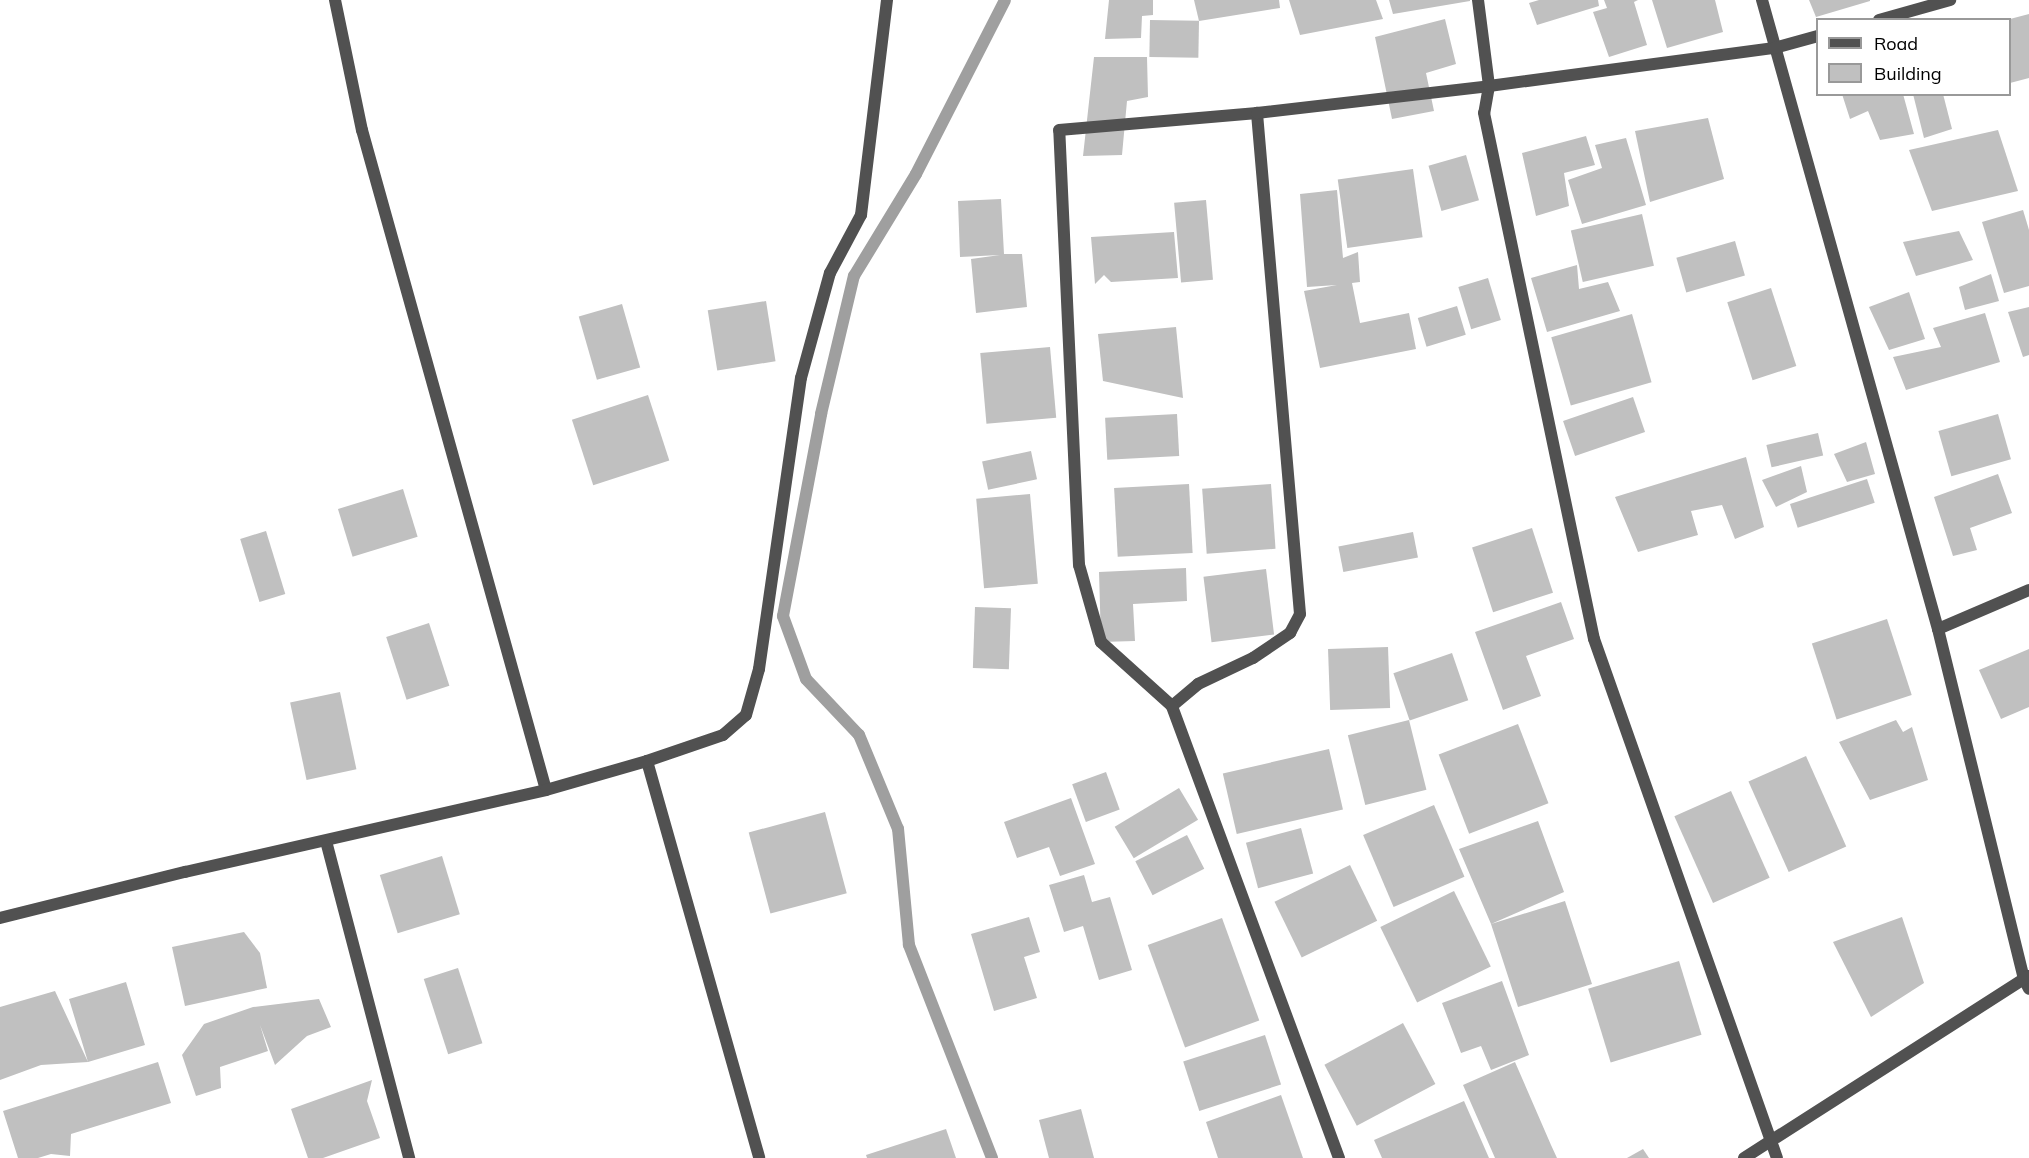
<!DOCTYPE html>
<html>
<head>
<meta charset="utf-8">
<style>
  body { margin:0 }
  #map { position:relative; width:2029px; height:1158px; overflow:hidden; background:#fff; font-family:Mulish,sans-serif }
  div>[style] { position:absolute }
  .stream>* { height:12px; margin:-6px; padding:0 6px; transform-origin:6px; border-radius:6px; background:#9f9f9f }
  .building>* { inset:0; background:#c0c0c0; transform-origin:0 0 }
  .street>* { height:12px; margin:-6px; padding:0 6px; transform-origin:6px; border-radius:6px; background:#515151 }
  span { translate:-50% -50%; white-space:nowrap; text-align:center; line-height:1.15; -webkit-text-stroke:4.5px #fff; paint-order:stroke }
  .legend { position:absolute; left:1816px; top:18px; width:195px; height:78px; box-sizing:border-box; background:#fff; border:2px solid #999; margin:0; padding:8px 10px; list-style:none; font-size:18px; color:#000 }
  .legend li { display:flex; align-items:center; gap:12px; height:30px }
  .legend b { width:30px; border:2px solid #999 }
</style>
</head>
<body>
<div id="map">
  <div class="stream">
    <div style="left:992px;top:1158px;width:229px;rotate:-111.3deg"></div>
    <div style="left:909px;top:945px;width:117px;rotate:-95.4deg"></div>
    <div style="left:898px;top:829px;width:102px;rotate:-112.5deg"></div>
    <div style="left:859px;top:735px;width:77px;rotate:-133.4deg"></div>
    <div style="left:806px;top:679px;width:67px;rotate:-110.1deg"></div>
    <div style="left:783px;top:616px;width:206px;rotate:-79.3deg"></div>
    <div style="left:821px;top:414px;width:142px;rotate:-76.6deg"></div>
    <div style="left:854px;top:276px;width:119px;rotate:-58.7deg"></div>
    <div style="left:916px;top:174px;width:195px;rotate:-62.9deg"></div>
  </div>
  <div class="building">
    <div style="clip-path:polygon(1109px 0,1153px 0,1153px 15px,1142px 16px,1141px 38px,1105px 39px)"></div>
    <div style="clip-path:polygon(1194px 0,1279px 0,1280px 8px,1199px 21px)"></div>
    <div style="clip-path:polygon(1289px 0,1376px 0,1383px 19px,1300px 35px)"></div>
    <div style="clip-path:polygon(1389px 0,1470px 0,1470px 1px,1393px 14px)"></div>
    <div style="clip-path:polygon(1539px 0,1598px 0,1599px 6px,1537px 25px,1529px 3px)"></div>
    <div style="clip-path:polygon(1604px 0,1638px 0,1634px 2px,1647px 45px,1609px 57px,1593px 12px,1607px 8px)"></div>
    <div style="clip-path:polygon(1652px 0,1715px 0,1723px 32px,1667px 48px)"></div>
    <div style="clip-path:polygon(1809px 0,1870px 0,1870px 1px,1816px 17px)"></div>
    <div style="clip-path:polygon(2029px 14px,2029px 78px,2010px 83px,2010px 19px)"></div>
    <div style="clip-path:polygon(1445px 19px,1456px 64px,1426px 73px,1434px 111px,1392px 119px,1375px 37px)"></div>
    <div style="left:1150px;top:20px;width:49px;height:37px;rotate:1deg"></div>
    <div style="clip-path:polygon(1094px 57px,1147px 57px,1148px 97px,1127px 101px,1122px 155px,1083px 156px)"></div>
    <div style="clip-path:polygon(1842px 94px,1903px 94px,1914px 134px,1880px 140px,1868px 111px,1850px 119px)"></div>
    <div style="clip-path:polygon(1913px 94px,1943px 94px,1952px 129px,1924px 138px)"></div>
    <div style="clip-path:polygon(1708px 118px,1724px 179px,1650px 202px,1635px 131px)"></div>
    <div style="clip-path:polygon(1998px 130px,2018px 191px,1932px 211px,1909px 150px)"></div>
    <div style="clip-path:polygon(1586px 136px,1595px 165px,1564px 173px,1569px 206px,1536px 216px,1522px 153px)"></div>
    <div style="clip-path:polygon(1626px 138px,1646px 205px,1582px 224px,1568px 180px,1602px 168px,1595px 145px)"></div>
    <div style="left:1466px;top:155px;width:47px;height:39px;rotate:74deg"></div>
    <div style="left:1413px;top:169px;width:69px;height:76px;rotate:82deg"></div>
    <div style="clip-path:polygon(1337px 190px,1343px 258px,1358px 252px,1360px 282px,1352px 283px,1360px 323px,1409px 313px,1416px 349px,1320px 368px,1304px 291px,1337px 285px,1307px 287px,1300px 194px)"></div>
    <div style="clip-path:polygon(1001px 199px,1004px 254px,1022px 254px,1027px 307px,976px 313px,971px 259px,1000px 255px,960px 257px,958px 201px)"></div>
    <div style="left:1206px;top:200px;width:80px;height:32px;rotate:85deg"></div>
    <div style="clip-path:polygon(2023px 210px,2029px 230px,2029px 286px,2004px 293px,1982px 222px)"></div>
    <div style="left:1642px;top:214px;width:53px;height:73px;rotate:77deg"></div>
    <div style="clip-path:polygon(1959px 231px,1973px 260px,1916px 276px,1903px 242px)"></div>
    <div style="clip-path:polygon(1174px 232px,1178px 278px,1111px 282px,1104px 275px,1095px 284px,1091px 237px)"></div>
    <div style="left:1735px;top:241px;width:36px;height:61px;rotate:74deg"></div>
    <div style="clip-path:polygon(1577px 265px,1579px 289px,1608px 282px,1620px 311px,1547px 332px,1531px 278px)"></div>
    <div style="clip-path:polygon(1991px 274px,1999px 301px,1965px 310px,1959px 287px)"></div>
    <div style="left:1488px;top:278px;width:44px;height:31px;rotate:73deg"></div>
    <div style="left:1771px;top:288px;width:82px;height:46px;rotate:72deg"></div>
    <div style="clip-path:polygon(1909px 292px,1925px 339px,1889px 350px,1869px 307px)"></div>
    <div style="left:766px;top:301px;width:61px;height:59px;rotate:81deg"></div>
    <div style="left:622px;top:304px;width:66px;height:45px;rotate:74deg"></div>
    <div style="left:1457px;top:306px;width:30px;height:41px;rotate:73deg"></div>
    <div style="clip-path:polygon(2029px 307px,2029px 355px,2023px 357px,2008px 312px)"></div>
    <div style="clip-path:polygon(1985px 313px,2000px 362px,1906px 390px,1893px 357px,1941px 347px,1933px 328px)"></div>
    <div style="left:1632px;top:314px;width:71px;height:84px;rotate:74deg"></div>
    <div style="clip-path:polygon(1176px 327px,1183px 398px,1103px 381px,1098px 334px)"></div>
    <div style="left:1050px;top:347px;width:71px;height:70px;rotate:85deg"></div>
    <div style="left:648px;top:395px;width:69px;height:80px;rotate:72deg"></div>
    <div style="left:1633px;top:397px;width:37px;height:74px;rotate:71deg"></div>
    <div style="left:1177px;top:414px;width:42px;height:72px;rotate:87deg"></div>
    <div style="left:1998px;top:414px;width:47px;height:62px;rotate:74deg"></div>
    <div style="left:1818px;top:433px;width:23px;height:53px;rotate:77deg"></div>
    <div style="clip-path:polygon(1866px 442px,1875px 474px,1847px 482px,1834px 454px)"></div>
    <div style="left:1031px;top:451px;width:29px;height:50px;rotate:78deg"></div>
    <div style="clip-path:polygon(1746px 457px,1764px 527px,1735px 539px,1722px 505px,1691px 511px,1698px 535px,1638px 552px,1615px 497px)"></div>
    <div style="clip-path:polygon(1801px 466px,1807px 492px,1776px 507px,1762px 480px)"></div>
    <div style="clip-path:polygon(1998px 474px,2012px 513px,1970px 528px,1977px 550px,1953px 556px,1934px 497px)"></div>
    <div style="left:1867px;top:479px;width:25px;height:81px;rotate:72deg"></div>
    <div style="left:1189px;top:484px;width:69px;height:75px;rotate:87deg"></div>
    <div style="left:1271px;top:484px;width:65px;height:69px;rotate:86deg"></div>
    <div style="left:403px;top:489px;width:50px;height:68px;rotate:73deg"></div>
    <div style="left:1030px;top:494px;width:90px;height:54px;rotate:85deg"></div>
    <div style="left:1532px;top:528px;width:68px;height:63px;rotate:72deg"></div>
    <div style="left:266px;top:531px;width:66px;height:27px;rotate:73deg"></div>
    <div style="left:1413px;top:532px;width:26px;height:76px;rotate:79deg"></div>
    <div style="clip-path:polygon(1186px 568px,1187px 601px,1133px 604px,1135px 641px,1101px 642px,1099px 572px)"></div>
    <div style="left:1266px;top:569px;width:66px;height:63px;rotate:83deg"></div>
    <div style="clip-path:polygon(1561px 602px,1574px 639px,1526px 656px,1541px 696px,1503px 710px,1475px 632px)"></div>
    <div style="left:975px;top:607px;width:36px;height:61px;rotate:2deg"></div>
    <div style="left:1887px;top:619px;width:80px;height:79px;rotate:72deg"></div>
    <div style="left:429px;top:623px;width:66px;height:45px;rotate:72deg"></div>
    <div style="left:1388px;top:647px;width:61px;height:60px;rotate:88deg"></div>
    <div style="clip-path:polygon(2029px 649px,2029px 707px,2001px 719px,1979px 670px)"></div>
    <div style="left:1452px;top:653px;width:50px;height:62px;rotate:71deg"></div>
    <div style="left:340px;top:692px;width:79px;height:51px;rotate:78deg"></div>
    <div style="left:1409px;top:720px;width:72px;height:63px;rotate:76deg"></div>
    <div style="clip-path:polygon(1896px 720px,1903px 732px,1912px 727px,1928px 780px,1870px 800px,1839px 742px)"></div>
    <div style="left:1518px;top:724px;width:85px;height:85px;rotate:69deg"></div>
    <div style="left:1329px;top:749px;width:62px;height:109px;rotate:77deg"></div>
    <div style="left:1806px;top:756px;width:99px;height:63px;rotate:66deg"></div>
    <div style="left:1106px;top:772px;width:40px;height:36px;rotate:70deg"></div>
    <div style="left:1179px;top:788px;width:37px;height:75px;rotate:59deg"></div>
    <div style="left:1731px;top:791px;width:95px;height:62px;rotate:66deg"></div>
    <div style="clip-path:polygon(1071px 798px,1095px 864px,1060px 876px,1049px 847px,1017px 858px,1004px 822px)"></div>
    <div style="left:1434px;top:805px;width:78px;height:77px;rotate:67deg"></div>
    <div style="left:825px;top:812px;width:84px;height:79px;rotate:75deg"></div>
    <div style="clip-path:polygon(1538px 821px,1564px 892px,1491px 924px,1565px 901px,1592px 984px,1518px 1007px,1491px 924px,1459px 849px)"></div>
    <div style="left:1301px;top:828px;width:47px;height:57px;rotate:75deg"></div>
    <div style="left:1187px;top:835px;width:38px;height:58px;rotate:63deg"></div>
    <div style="left:442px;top:856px;width:61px;height:65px;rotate:73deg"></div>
    <div style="left:1350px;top:865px;width:62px;height:84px;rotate:64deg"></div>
    <div style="clip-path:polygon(1084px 875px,1092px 902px,1110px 897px,1132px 970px,1099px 980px,1083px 926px,1064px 932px,1049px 885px)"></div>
    <div style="left:1454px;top:891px;width:84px;height:82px;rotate:64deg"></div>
    <div style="clip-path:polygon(1029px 917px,1040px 952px,1024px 957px,1037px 998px,994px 1011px,971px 934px)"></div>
    <div style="clip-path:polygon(1902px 917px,1924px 983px,1871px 1017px,1833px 942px)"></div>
    <div style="left:1222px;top:918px;width:109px;height:79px;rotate:70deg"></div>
    <div style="clip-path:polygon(244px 932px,260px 953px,267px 988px,185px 1006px,172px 947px)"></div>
    <div style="left:1679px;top:961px;width:77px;height:95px;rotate:73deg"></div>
    <div style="left:458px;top:968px;width:79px;height:36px;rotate:72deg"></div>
    <div style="clip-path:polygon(1502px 981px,1529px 1055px,1491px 1070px,1481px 1046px,1461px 1053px,1442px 1003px)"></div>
    <div style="clip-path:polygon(126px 982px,145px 1045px,88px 1062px,41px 1065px,0 1080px,0 1007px,55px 991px,88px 1062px,69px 999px)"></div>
    <div style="clip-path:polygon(319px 999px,331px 1027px,307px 1036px,275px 1065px,260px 1025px,268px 1051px,220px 1067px,221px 1088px,196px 1096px,182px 1055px,204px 1024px,253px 1007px)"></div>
    <div style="left:1403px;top:1023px;width:69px;height:89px;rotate:62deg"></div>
    <div style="left:1265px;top:1035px;width:52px;height:86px;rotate:72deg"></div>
    <div style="clip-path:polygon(158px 1062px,171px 1103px,71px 1134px,70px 1156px,51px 1154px,38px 1158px,18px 1158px,3px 1111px)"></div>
    <div style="clip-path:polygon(1515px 1062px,1551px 1145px,1557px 1158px,1495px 1158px,1463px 1085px)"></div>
    <div style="clip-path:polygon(372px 1080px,367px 1101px,380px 1138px,323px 1158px,308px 1158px,291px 1109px)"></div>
    <div style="clip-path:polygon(1281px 1095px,1303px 1158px,1218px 1158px,1206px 1122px)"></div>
    <div style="clip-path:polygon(1464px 1101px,1489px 1158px,1382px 1158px,1374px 1140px)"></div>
    <div style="clip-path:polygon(1081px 1109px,1094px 1158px,1049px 1158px,1039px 1120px)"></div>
    <div style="clip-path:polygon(946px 1129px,956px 1158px,867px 1158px,866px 1155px)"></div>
    <div style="clip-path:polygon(1643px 1149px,1649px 1158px,1627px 1158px)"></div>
  </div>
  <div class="street">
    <div style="left:335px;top:0;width:133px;rotate:78.3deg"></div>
    <div style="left:362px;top:130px;width:685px;rotate:74.42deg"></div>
    <div style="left:1478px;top:0;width:87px;rotate:82.7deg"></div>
    <div style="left:1489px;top:86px;width:27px;rotate:100deg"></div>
    <div style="left:1484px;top:113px;width:537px;rotate:78.19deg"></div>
    <div style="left:1594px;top:639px;width:550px;rotate:70.58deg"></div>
    <div style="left:1762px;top:0;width:653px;rotate:74.37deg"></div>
    <div style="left:1938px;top:629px;width:360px;rotate:76.2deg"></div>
    <div style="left:2024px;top:979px;width:11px;rotate:63deg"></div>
    <div style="left:1879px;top:20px;width:74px;rotate:-15.7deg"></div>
    <div style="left:1938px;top:629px;width:99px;rotate:-23.2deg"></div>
    <div style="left:1172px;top:706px;width:34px;rotate:-40deg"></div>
    <div style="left:1198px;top:684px;width:61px;rotate:-25.3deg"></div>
    <div style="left:1253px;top:658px;width:45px;rotate:-34deg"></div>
    <div style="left:1290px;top:633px;width:21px;rotate:-62deg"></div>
    <div style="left:1300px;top:614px;width:503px;rotate:-94.91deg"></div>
    <div style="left:647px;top:761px;width:412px;rotate:74.2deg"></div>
    <div style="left:326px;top:841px;width:328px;rotate:75.3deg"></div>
    <div style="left:0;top:918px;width:191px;rotate:-14deg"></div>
    <div style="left:185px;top:872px;width:370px;rotate:-12.8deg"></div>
    <div style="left:546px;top:790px;width:105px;rotate:-16deg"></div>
    <div style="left:647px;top:761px;width:80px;rotate:-18.9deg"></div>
    <div style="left:723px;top:735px;width:30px;rotate:-41deg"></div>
    <div style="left:746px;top:715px;width:48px;rotate:-74.2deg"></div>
    <div style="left:759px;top:669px;width:294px;rotate:-81.8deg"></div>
    <div style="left:801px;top:378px;width:109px;rotate:-74.6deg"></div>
    <div style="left:830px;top:273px;width:66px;rotate:-61.9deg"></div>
    <div style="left:861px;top:215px;width:217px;rotate:-83.1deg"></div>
    <div style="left:1339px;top:1158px;width:482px;rotate:-110.3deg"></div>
    <div style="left:1172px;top:706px;width:96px;rotate:-138deg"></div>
    <div style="left:1101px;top:642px;width:80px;rotate:-105.9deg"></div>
    <div style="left:1079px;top:565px;width:435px;rotate:-92.6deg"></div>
    <div style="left:1059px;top:130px;width:199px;rotate:-4.9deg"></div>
    <div style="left:1257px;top:113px;width:234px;rotate:-6.6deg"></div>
    <div style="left:1489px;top:86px;width:288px;rotate:-7.6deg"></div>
    <div style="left:1774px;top:48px;width:46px;rotate:-15.3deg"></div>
    <div style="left:1744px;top:1158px;width:338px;rotate:-32.6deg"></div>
  </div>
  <ul class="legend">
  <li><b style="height:8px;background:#515151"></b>Road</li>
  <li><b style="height:16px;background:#c0c0c0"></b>Building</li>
  </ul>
</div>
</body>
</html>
